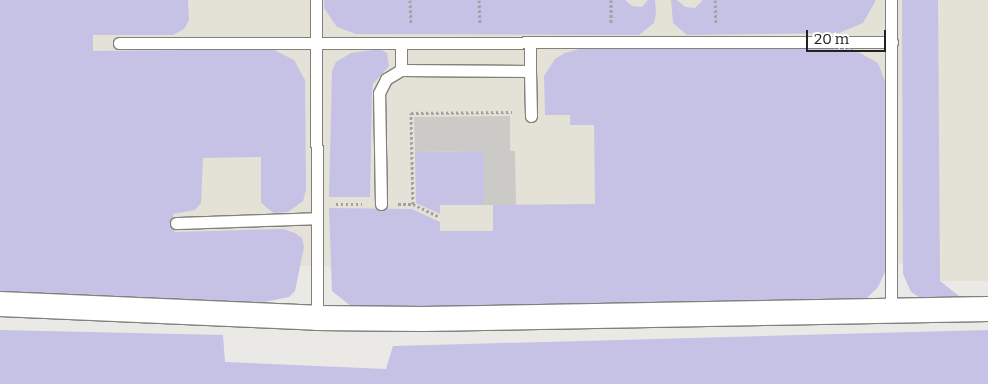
<!DOCTYPE html>
<html>
<head>
<meta charset="utf-8">
<style>
  body { margin:0 }
  #map { position:relative; width:988px; height:384px; overflow:hidden; background:#eae9e6; font-family:Bitter,serif }
  div>[style] { position:absolute }
  .built>* { inset:0; background:#e4e1d6 }
  .green>* { inset:0; background:#c5c2e5 }
  .building>* { inset:0; background:#cbcac7 }
  .path>* { height:3px; margin-top:-1.5px; transform-origin:0; background:repeating-linear-gradient(90deg,#a3a2a0 0 2.5px,transparent 0 5px) }
  .roads { filter:drop-shadow(1px 0 #81807d) drop-shadow(-1px 0 #81807d) drop-shadow(0 1px #81807d) drop-shadow(0 -1px #81807d) }
  .lane>* { height:11px; margin:-5.5px; padding:0 5.5px; transform-origin:5.5px; border-radius:5.5px; background:#fff }
  .street>* { height:24px; margin:-12px; padding:0 12px; transform-origin:12px; border-radius:12px; background:#fff }
  span { translate:-50% -50%; white-space:nowrap; text-align:center; line-height:1.15; -webkit-text-stroke:4.5px #fff; paint-order:stroke }
  .scale { position:absolute; left:806px; top:30px; width:80px; height:22px; box-sizing:border-box; border:2px solid #222120; border-top:0; padding-left:6px; font-size:15px; line-height:18px; white-space:nowrap; color:#222120; -webkit-text-stroke:4px #fff; paint-order:stroke }
</style>
</head>
<body>
<div id="map">
  <div class="built">
    <div style="clip-path:polygon(0 0,988px 0,988px 281px,927px 281px,911px 263px,341px 284px,328px 266px,300px 266px,286px 285px,12px 285px)"></div>
  </div>
  <div class="green">
    <div style="clip-path:polygon(0 0,188px 0,189px 20px,184px 29px,173px 35px,93px 35px,93px 51px,272px 49px,294px 60px,305px 80px,306px 190px,303px 201px,288px 212px,274px 213px,267px 208px,261px 202px,261px 157px,203px 158px,201px 203px,195px 210px,173px 214px,174px 232px,283px 229px,295px 233px,302px 238px,304px 247px,295px 291px,289px 297px,254px 304px,0 294px)"></div>
    <div style="clip-path:polygon(324px 0,625px 0,632px 6px,642px 7px,648px 0,655px 0,656px 14px,654px 23px,639px 35px,356px 34px,337px 27px,324px 8px)"></div>
    <div style="clip-path:polygon(671px 0,677px 0,685px 7px,695px 8px,703px 0,876px 0,863px 23px,839px 33px,687px 35px,673px 23px)"></div>
    <div style="clip-path:polygon(902px 0,938px 0,940px 281px,964px 300px,927px 302px,911px 292px,903px 274px)"></div>
    <div style="clip-path:polygon(851px 48px,878px 63px,886px 84px,885px 272px,878px 287px,866px 299px,849px 304px,352px 307px,332px 291px,329px 208px,412px 209px,440px 222px,440px 231px,493px 231px,493px 205px,595px 204px,594px 125px,570px 125px,570px 115px,545px 115px,544px 76px,555px 59px,565px 53px,579px 49px)"></div>
    <div style="clip-path:polygon(380px 49px,387px 53px,389px 66px,373px 84px,372px 91px,370px 197px,329px 197px,332px 71px,336px 62px,351px 53px)"></div>
    <div style="clip-path:polygon(484px 151px,484px 205px,440px 205px,440px 214px,416px 203px,415px 152px)"></div>
    <div style="clip-path:polygon(0 330px,223px 335px,225px 362px,386px 369px,393px 346px,988px 330px,988px 384px,0 384px)"></div>
  </div>
  <div class="building">
    <div style="clip-path:polygon(510px 116px,510px 151px,515px 151px,516px 205px,484px 205px,484px 151px,415px 152px,414px 117px)"></div>
  </div>
  <div class="path">
    <div style="left:410px;top:0;width:24px;rotate:88deg"></div>
    <div style="left:479px;top:0;width:24px;rotate:88deg"></div>
    <div style="left:611px;top:0;width:24px;rotate:90deg"></div>
    <div style="left:715px;top:0;width:24px;rotate:88deg"></div>
    <div style="left:336px;top:204px;width:26px"></div>
    <div style="left:398px;top:204px;width:15px"></div>
    <div style="left:413px;top:204px;width:30px;rotate:26deg"></div>
    <div style="left:413px;top:204px;width:91px;rotate:-91.3deg"></div>
    <div style="left:411px;top:113px;width:101px;rotate:-0.6deg"></div>
  </div>
  <div class="roads">
    <div class="lane">
      <div style="left:316px;top:0;width:318px;rotate:89.8deg"></div>
      <div style="left:119px;top:43px;width:773px;rotate:-0.07deg"></div>
      <div style="left:401px;top:43px;width:27px;rotate:90deg"></div>
      <div style="left:401px;top:70px;width:129px;rotate:0.4deg"></div>
      <div style="left:530px;top:71px;width:29px;rotate:-90deg"></div>
      <div style="left:530px;top:71px;width:45px;rotate:88.7deg"></div>
      <div style="left:381px;top:204px;width:111px;rotate:-91deg"></div>
      <div style="left:379px;top:93px;width:16px;rotate:-63deg"></div>
      <div style="left:386px;top:79px;width:17px;rotate:-31deg"></div>
      <div style="left:176px;top:223px;width:141px;rotate:-2deg"></div>
      <div style="left:891px;top:310px;width:310px;rotate:-90deg"></div>
    </div>
    <div class="street">
      <div style="left:0;top:304px;width:317px;rotate:2.5deg"></div>
      <div style="left:317px;top:318px;width:105px;rotate:0.5deg"></div>
      <div style="left:422px;top:319px;width:566px;rotate:-1.01deg"></div>
    </div>
  </div>
  <div class="scale">20 m</div>
</div>
</body>
</html>
